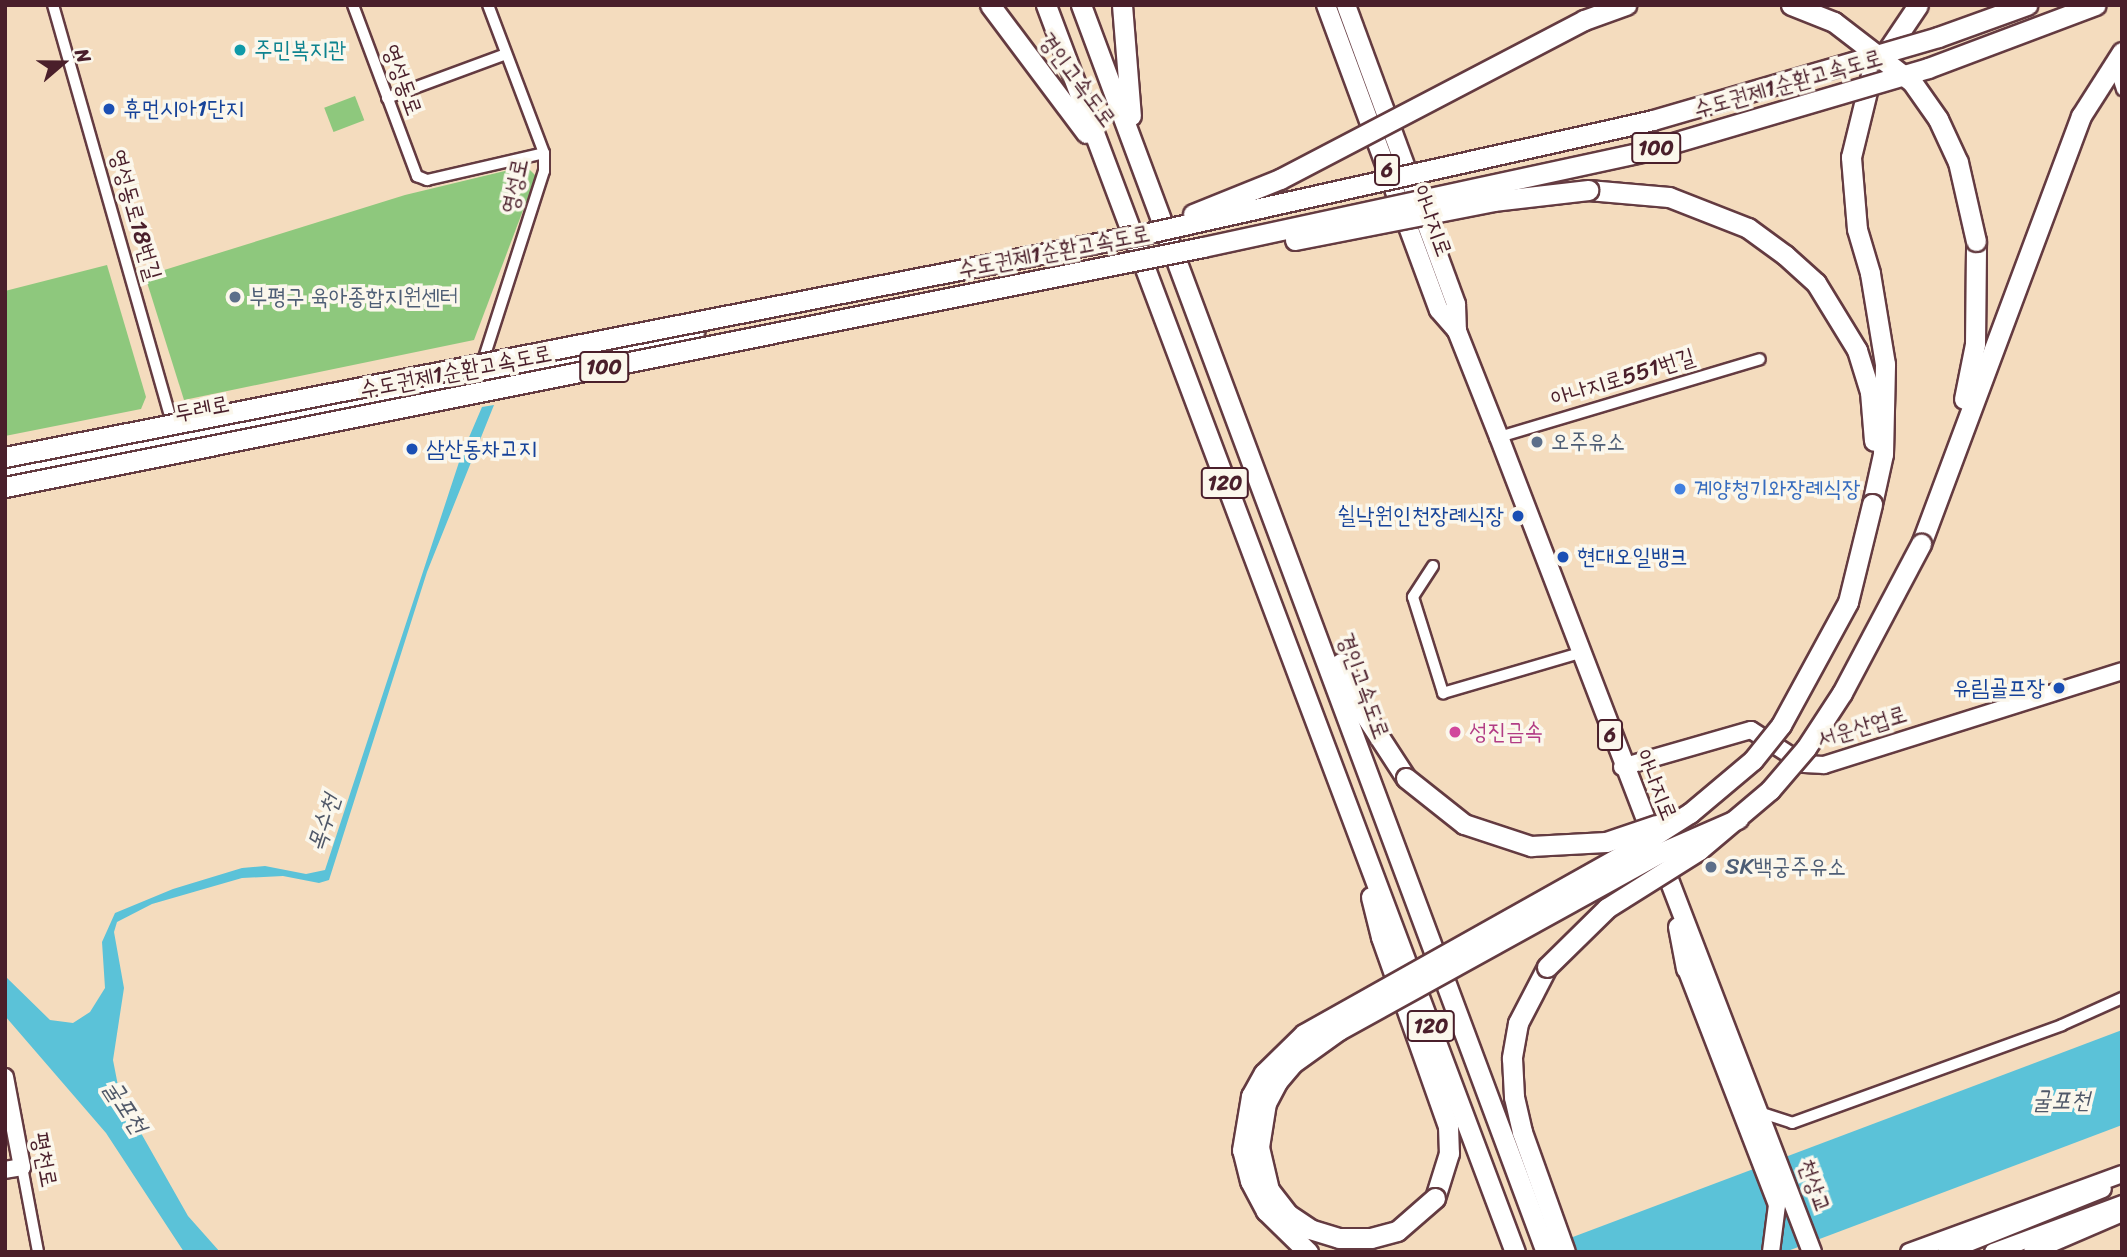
<!DOCTYPE html>
<html>
<head>
<meta charset="utf-8">
<style>
  body { margin:0 }
  #map { position:relative; width:2127px; height:1257px; overflow:hidden; background:#f4dcbe; font-family:Sriracha,"Poor Story",sans-serif }
  div>[style] { position:absolute }
  .green>* { inset:0; background:#8ec87d; transform-origin:0 0 }
  .water>* { inset:0; background:#5bc2d8 }
  .roads { filter:drop-shadow(2px 0 #643b41) drop-shadow(-2px 0 #643b41) drop-shadow(0 2px #643b41) drop-shadow(0 -2px #643b41) }
  .street>* { height:10px; margin:-5px; padding:0 5px; transform-origin:5px; border-radius:5px; background:#fff }
  .secondary>* { height:16px; margin:-8px; padding:0 8px; transform-origin:8px; border-radius:8px; background:#fff }
  .primary>* { height:18px; margin:-9px; padding:0 9px; transform-origin:9px; border-radius:9px; background:#fff }
  .highway>* { height:19px; margin:-9.5px; padding:0 9.5px; transform-origin:9.5px; border-radius:9.5px; background:#fff }
  .bridges { filter:drop-shadow(2px 0 #643b41) drop-shadow(-2px 0 #643b41) drop-shadow(0 2px #643b41) drop-shadow(0 -2px #643b41) }
  .highway-bridge>* { height:19px; margin:-9.5px; padding:0 9.5px; transform-origin:9.5px; border-radius:9.5px; background:#fff }
  .dots>* { width:19px; height:19px; translate:-50% -50%; box-sizing:border-box; border:4px solid #fbf7ec; border-radius:50% }
  span { translate:-50% -50%; white-space:nowrap; text-align:center; line-height:1.15; -webkit-text-stroke:7px #fbf7ec; paint-order:stroke }
  .shield-label span { padding:2px 5px; background:#fbf7ec; border:2px solid; border-radius:5px; -webkit-text-stroke-width:0 }
  .shield-label { font-size:21px; color:#4a1f2b; font-weight:700 }
  .culture-label { font-size:23px; color:#0d838f }
  .left { translate:0 -50%; text-align:left }
  .street-label { font-size:23px; color:#4a1f2b }
  .transit-label { font-size:23px; color:#164399 }
  .right { translate:-100% -50%; text-align:right }
  .service-label { font-size:23px; color:#4e5e75 }
  .shop-label { font-size:23px; color:#366cbe }
  .hotel-label { font-size:23px; color:#b23c85 }
  .water-label { font-size:24px; color:#505868; font-style:italic }
  .frame { position:absolute; inset:0; border:7px solid #4a1f2b; pointer-events:none }
  .north { position:absolute; left:28px; top:28px; width:70px; height:70px; -webkit-text-stroke:5px #fbf7ec; paint-order:stroke; rotate:70deg; font-size:19px; font-weight:700; line-height:28px; text-align:center; color:#4a1f2b }
  .north::after { content:''; display:block; margin:auto; width:24px; height:32px; background:#4a1f2b; clip-path:polygon(50% 0,100% 100%,50% 72%,0 100%) }
</style>
</head>
<body>
<div id="map">
  <div class="green">
    <div style="left:355px;top:96px;width:26px;height:33px;rotate:69deg"></div>
    <div style="clip-path:polygon(526px 166px,536px 176px,474px 340px,184px 400px,145px 276px,405px 195px)"></div>
    <div style="clip-path:polygon(107px 265px,146px 397px,141px 409px,5px 436px,5px 291px)"></div>
  </div>
  <div class="water">
    <div style="clip-path:polygon(494px 405px,427px 572px,329px 880px,319px 883px,283px 876px,242px 878px,152px 904px,117px 922px,114px 932px,124px 988px,113px 1060px,120px 1096px,188px 1216px,220px 1252px,184px 1252px,106px 1133px,5px 1016px,5px 976px,50px 1020px,73px 1023px,90px 1012px,105px 988px,102px 942px,115px 913px,173px 889px,242px 868px,265px 866px,306px 874px,325px 870px,461px 456px,482px 407px)"></div>
    <div style="clip-path:polygon(2122px 1030px,2122px 1125px,1785px 1252px,1533px 1252px)"></div>
  </div>
  <div class="roads">
    <div class="street">
      <div style="left:53px;top:5px;width:439px;rotate:74.1deg"></div>
      <div style="left:353px;top:5px;width:183px;rotate:69.5deg"></div>
      <div style="left:417px;top:176px;width:11px;rotate:22deg"></div>
      <div style="left:427px;top:180px;width:120px;rotate:-13deg"></div>
      <div style="left:2116px;top:71px;width:20px;rotate:72deg"></div>
      <div style="left:387px;top:98px;width:127px;rotate:-20.3deg"></div>
      <div style="left:482px;top:364px;width:203px;rotate:-72.2deg"></div>
      <div style="left:544px;top:171px;width:18px;rotate:-90deg"></div>
      <div style="left:544px;top:153px;width:158px;rotate:-110.7deg"></div>
      <div style="left:1499px;top:437px;width:272px;rotate:-16.6deg"></div>
      <div style="left:1433px;top:566px;width:37px;rotate:123deg"></div>
      <div style="left:1413px;top:597px;width:101px;rotate:72.6deg"></div>
      <div style="left:1443px;top:693px;width:143px;rotate:-16.3deg"></div>
      <div style="left:1759px;top:1112px;width:35px;rotate:18deg"></div>
      <div style="left:1792px;top:1123px;width:287px;rotate:-19.9deg"></div>
      <div style="left:2062px;top:1025px;width:66px;rotate:-24.2deg"></div>
      <div style="left:22px;top:1167px;width:86px;rotate:79.3deg"></div>
    </div>
    <div class="secondary">
      <div style="left:5px;top:473px;width:706px;rotate:-11.6deg"></div>
      <div style="left:1622px;top:767px;width:134px;rotate:-16deg"></div>
      <div style="left:1751px;top:730px;width:63px;rotate:32.7deg"></div>
      <div style="left:1804px;top:764px;width:20px;rotate:3deg"></div>
      <div style="left:1824px;top:765px;width:312px;rotate:-17.5deg"></div>
      <div style="left:1686px;top:969px;width:253px;rotate:68.9deg"></div>
      <div style="left:1777px;top:1205px;width:47px;rotate:97.3deg"></div>
      <div style="left:5px;top:1077px;width:92px;rotate:79.3deg"></div>
      <div style="left:22px;top:1167px;width:17px;rotate:170deg"></div>
      <div style="left:1909px;top:1252px;width:227px;rotate:-20.1deg"></div>
      <div style="left:1946px;top:1252px;width:169px;rotate:-21.9deg"></div>
      <div style="left:1993px;top:1252px;width:138px;rotate:-20.4deg"></div>
      <div style="left:2032px;top:1252px;width:98px;rotate:-23.4deg"></div>
    </div>
    <div class="primary">
      <div style="left:1326px;top:5px;width:325px;rotate:69.7deg"></div>
      <div style="left:1439px;top:310px;width:28px;rotate:49deg"></div>
      <div style="left:1457px;top:331px;width:114px;rotate:68.4deg"></div>
      <div style="left:1499px;top:437px;width:873px;rotate:68.99deg"></div>
      <div style="left:1346px;top:5px;width:319px;rotate:69.8deg"></div>
      <div style="left:1456px;top:304px;width:27px;rotate:88deg"></div>
      <div style="left:1678px;top:927px;width:43px;rotate:79.2deg"></div>
    </div>
    <div class="highway">
      <div style="left:990px;top:5px;width:160px;rotate:53.1deg"></div>
      <div style="left:1046px;top:5px;width:1332px;rotate:69.39deg"></div>
      <div style="left:1081px;top:5px;width:1331px;rotate:69.55deg"></div>
      <div style="left:1122px;top:5px;width:111px;rotate:85.4deg"></div>
      <div style="left:1588px;top:190px;width:81px;rotate:4.9deg"></div>
      <div style="left:1669px;top:197px;width:85px;rotate:21.4deg"></div>
      <div style="left:1748px;top:228px;width:46px;rotate:36.1deg"></div>
      <div style="left:1785px;top:255px;width:42px;rotate:42.1deg"></div>
      <div style="left:1816px;top:283px;width:79px;rotate:58.5deg"></div>
      <div style="left:1857px;top:350px;width:44px;rotate:72.8deg"></div>
      <div style="left:1870px;top:392px;width:49px;rotate:85.3deg"></div>
      <div style="left:1964px;top:399px;width:56px;rotate:-78.7deg"></div>
      <div style="left:1975px;top:344px;width:103px;rotate:-89.4deg"></div>
      <div style="left:1872px;top:504px;width:51px;rotate:-77.6deg"></div>
      <div style="left:1883px;top:454px;width:90px;rotate:-88.7deg"></div>
      <div style="left:1885px;top:364px;width:92px;rotate:-99.4deg"></div>
      <div style="left:1870px;top:273px;width:46px;rotate:-106.5deg"></div>
      <div style="left:1857px;top:229px;width:72px;rotate:-94.8deg"></div>
      <div style="left:1851px;top:157px;width:84px;rotate:-76.3deg"></div>
      <div style="left:1871px;top:75px;width:84px;rotate:-56.1deg"></div>
      <div style="left:1921px;top:544px;width:457px;rotate:-69.5deg"></div>
      <div style="left:2081px;top:116px;width:76px;rotate:-57.4deg"></div>
      <div style="left:1341px;top:663px;width:50px;rotate:66.5deg"></div>
      <div style="left:1361px;top:709px;width:82px;rotate:56.9deg"></div>
      <div style="left:1371px;top:897px;width:41px;rotate:76deg"></div>
      <div style="left:1381px;top:937px;width:201px;rotate:70.5deg"></div>
      <div style="left:1448px;top:1126px;width:27px;rotate:88deg"></div>
      <div style="left:1449px;top:1153px;width:47px;rotate:107.3deg"></div>
      <div style="left:1547px;top:967px;width:63px;rotate:117.4deg"></div>
      <div style="left:1518px;top:1023px;width:36px;rotate:100deg"></div>
      <div style="left:1512px;top:1058px;width:39px;rotate:87deg"></div>
      <div style="left:1514px;top:1097px;width:36px;rotate:77deg"></div>
      <div style="left:1522px;top:1132px;width:127px;rotate:70.3deg"></div>
    </div>
  </div>
  <div class="bridges">
    <div class="highway-bridge">
      <div style="left:1791px;top:5px;width:46px;rotate:21.6deg"></div>
      <div style="left:1834px;top:22px;width:98px;rotate:37.6deg"></div>
      <div style="left:1912px;top:82px;width:45px;rotate:54.9deg"></div>
      <div style="left:1938px;top:119px;width:47px;rotate:65.1deg"></div>
      <div style="left:1958px;top:162px;width:81px;rotate:77.2deg"></div>
      <div style="left:1193px;top:214px;width:94px;rotate:-21.9deg"></div>
      <div style="left:1280px;top:179px;width:343px;rotate:-27.6deg"></div>
      <div style="left:1584px;top:20px;width:45px;rotate:-19.7deg"></div>
      <div style="left:1295px;top:240px;width:202px;rotate:-11.1deg"></div>
      <div style="left:1493px;top:201px;width:96px;rotate:-6.6deg"></div>
      <div style="left:5px;top:457px;width:1165px;rotate:-11.09deg"></div>
      <div style="left:1148px;top:233px;width:517px;rotate:-12.61deg"></div>
      <div style="left:1653px;top:120px;width:297px;rotate:-16.2deg"></div>
      <div style="left:1938px;top:37px;width:95px;rotate:-19.8deg"></div>
      <div style="left:5px;top:487px;width:1222px;rotate:-11.33deg"></div>
      <div style="left:1203px;top:247px;width:453px;rotate:-12.2deg"></div>
      <div style="left:1646px;top:151px;width:294px;rotate:-16.4deg"></div>
      <div style="left:1928px;top:68px;width:179px;rotate:-20.6deg"></div>
      <div style="left:1406px;top:778px;width:74px;rotate:38.4deg"></div>
      <div style="left:1464px;top:824px;width:71px;rotate:18.2deg"></div>
      <div style="left:1531px;top:846px;width:75px;rotate:-3.1deg"></div>
      <div style="left:1606px;top:842px;width:53px;rotate:-18.8deg"></div>
      <div style="left:1547px;top:967px;width:84px;rotate:-44.5deg"></div>
      <div style="left:1607px;top:908px;width:109px;rotate:-32.2deg"></div>
      <div style="left:1699px;top:850px;width:93px;rotate:-40.2deg"></div>
      <div style="left:1770px;top:790px;width:55px;rotate:-49.4deg"></div>
      <div style="left:1806px;top:748px;width:66px;rotate:-56.8deg"></div>
      <div style="left:1842px;top:693px;width:169px;rotate:-62.1deg"></div>
      <div style="left:1435px;top:1198px;width:50px;rotate:139deg"></div>
      <div style="left:1397px;top:1231px;width:27px;rotate:165deg"></div>
      <div style="left:1371px;top:1238px;width:32px;rotate:180deg"></div>
      <div style="left:1339px;top:1238px;width:30px;rotate:-163deg"></div>
      <div style="left:1310px;top:1229px;width:27px;rotate:-146deg"></div>
      <div style="left:1288px;top:1214px;width:31px;rotate:-128deg"></div>
      <div style="left:1269px;top:1190px;width:44px;rotate:-103.1deg"></div>
      <div style="left:1259px;top:1147px;width:45px;rotate:-81deg"></div>
      <div style="left:1266px;top:1103px;width:24px;rotate:-62deg"></div>
      <div style="left:1277px;top:1082px;width:25px;rotate:-50deg"></div>
      <div style="left:1293px;top:1063px;width:57px;rotate:-35.7deg"></div>
      <div style="left:1339px;top:1030px;width:367px;rotate:-28.9deg"></div>
      <div style="left:1660px;top:853px;width:85px;rotate:-23.6deg"></div>
      <div style="left:1308px;top:1252px;width:59px;rotate:-135.7deg"></div>
      <div style="left:1266px;top:1211px;width:34px;rotate:-118deg"></div>
      <div style="left:1250px;top:1181px;width:32px;rotate:-104deg"></div>
      <div style="left:1242px;top:1150px;width:55px;rotate:-80.5deg"></div>
      <div style="left:1251px;top:1096px;width:26px;rotate:-61deg"></div>
      <div style="left:1264px;top:1073px;width:56px;rotate:-44.3deg"></div>
      <div style="left:1304px;top:1034px;width:380px;rotate:-29.3deg"></div>
      <div style="left:1635px;top:848px;width:65px;rotate:-32.5deg"></div>
      <div style="left:1690px;top:813px;width:82px;rotate:-40.1deg"></div>
      <div style="left:1753px;top:760px;width:45px;rotate:-51.3deg"></div>
      <div style="left:1781px;top:725px;width:140px;rotate:-61.4deg"></div>
      <div style="left:1848px;top:602px;width:101px;rotate:-76.2deg"></div>
    </div>
  </div>
  <div class="dots">
    <div style="left:240px;top:50px;background:#0f9aa8"></div>
    <div style="left:109px;top:109px;background:#1a4fb4"></div>
    <div style="left:235px;top:297px;background:#5c6f8a"></div>
    <div style="left:1537px;top:442px;background:#5c6f8a"></div>
    <div style="left:412px;top:449px;background:#1a4fb4"></div>
    <div style="left:1680px;top:489px;background:#3f7fe0"></div>
    <div style="left:1518px;top:516px;background:#1a4fb4"></div>
    <div style="left:1563px;top:557px;background:#1a4fb4"></div>
    <div style="left:2059px;top:688px;background:#1a4fb4"></div>
    <div style="left:1455px;top:732px;background:#d1479c"></div>
    <div style="left:1711px;top:867px;background:#5c6f8a"></div>
  </div>
  <div class="shield-label">
    <span style="left:1656px;top:148px">100</span>
    <span style="left:1387px;top:170px">6</span>
    <span style="left:604px;top:367px">100</span>
    <span style="left:1225px;top:483px">120</span>
    <span style="left:1610px;top:735px">6</span>
    <span style="left:1431px;top:1026px">120</span>
  </div>
  <div class="culture-label">
    <span class="left" style="left:254px;top:50px">주민복지관</span>
  </div>
  <div class="street-label">
    <span style="left:402px;top:80px;rotate:70deg">영성동로</span>
    <span style="left:1077px;top:80px;rotate:53deg">경인고속도로</span>
    <span style="left:1788px;top:84px;rotate:-16deg">수도권제1순환고속도로</span>
    <span style="left:515px;top:186px;rotate:-78deg">영성로</span>
    <span style="left:135px;top:215px;rotate:74deg">영성동로18번길</span>
    <span style="left:1432px;top:221px;rotate:70deg">아나지로</span>
    <span style="left:1054px;top:252px;rotate:-11deg">수도권제1순환고속도로</span>
    <span style="left:456px;top:372px;rotate:-11deg">수도권제1순환고속도로</span>
    <span style="left:1623px;top:378px;rotate:-17deg">아나지로551번길</span>
    <span style="left:202px;top:409px;rotate:-11deg">두레로</span>
    <span style="left:1363px;top:686px;rotate:70deg">경인고속도로</span>
    <span style="left:1862px;top:727px;rotate:-17deg">서운산업로</span>
    <span style="left:1656px;top:785px;rotate:68deg">아나지로</span>
    <span style="left:44px;top:1160px;rotate:79deg">평천로</span>
    <span style="left:1814px;top:1186px;rotate:70deg">천상교</span>
  </div>
  <div class="transit-label">
    <span class="left" style="left:123px;top:109px">휴먼시아1단지</span>
    <span class="left" style="left:426px;top:449px">삼산동차고지</span>
    <span class="right" style="left:1504px;top:516px">쉴낙원인천장례식장</span>
    <span class="left" style="left:1577px;top:557px">현대오일뱅크</span>
    <span class="right" style="left:2045px;top:688px">유림골프장</span>
  </div>
  <div class="service-label">
    <span class="left" style="left:249px;top:297px">부평구 육아종합지원센터</span>
    <span class="left" style="left:1551px;top:442px">오주유소</span>
    <span class="left" style="left:1725px;top:867px">SK백궁주유소</span>
  </div>
  <div class="shop-label">
    <span class="left" style="left:1694px;top:489px">계양청기와장례식장</span>
  </div>
  <div class="hotel-label">
    <span class="left" style="left:1469px;top:732px">성진금속</span>
  </div>
  <div class="water-label">
    <span style="left:324px;top:823px;rotate:-72deg">목수천</span>
    <span style="left:2061px;top:1101px">굴포천</span>
    <span style="left:125px;top:1107px;rotate:57deg">굴포천</span>
  </div>
  <div class="frame"></div>
  <div class="north">N</div>
</div>
</body>
</html>
